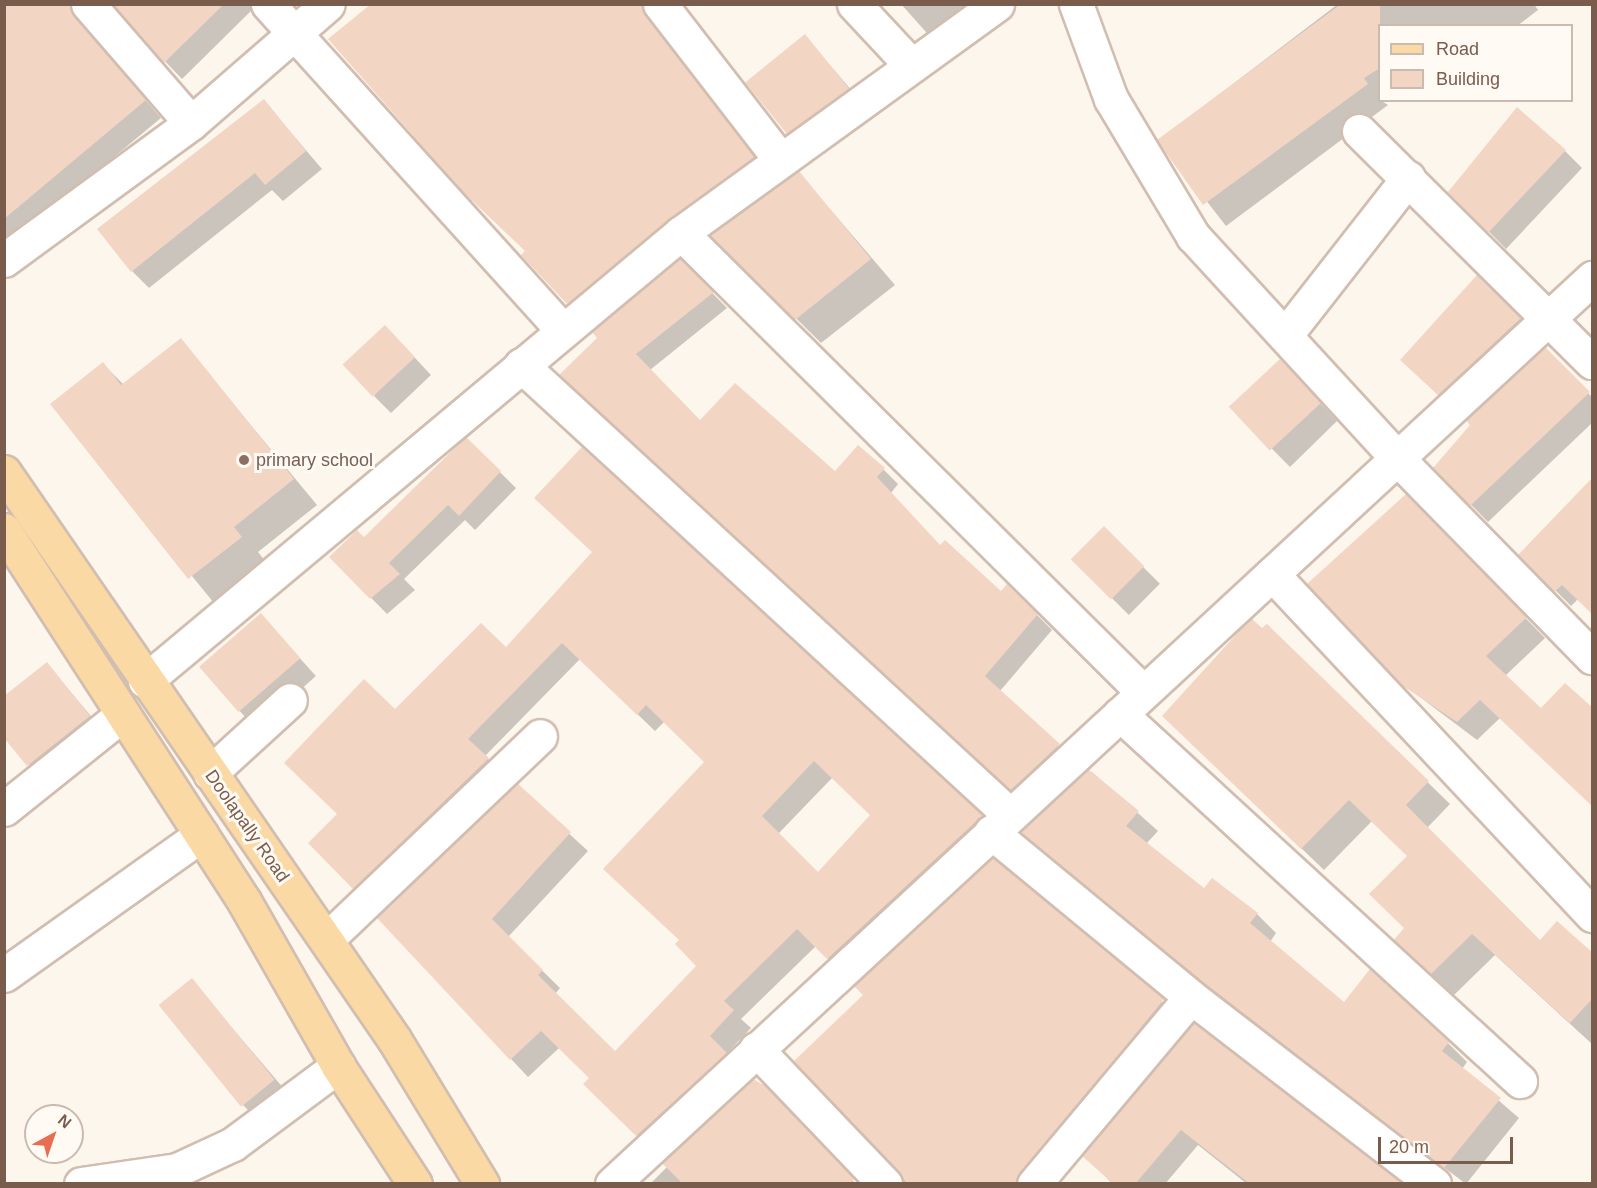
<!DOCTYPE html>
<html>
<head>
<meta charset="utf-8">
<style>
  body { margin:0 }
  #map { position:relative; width:1597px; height:1188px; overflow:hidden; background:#fdf6ec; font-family:Helvetica,sans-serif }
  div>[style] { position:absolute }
  .shadow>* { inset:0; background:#0003; transform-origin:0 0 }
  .building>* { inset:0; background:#f3d5c3; transform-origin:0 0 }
  .roads { filter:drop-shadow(2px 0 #d1beb0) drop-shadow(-2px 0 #d1beb0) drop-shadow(0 2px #d1beb0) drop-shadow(0 -2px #d1beb0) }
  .minor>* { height:33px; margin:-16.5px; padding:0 16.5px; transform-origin:16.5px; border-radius:16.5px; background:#fff }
  .major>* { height:33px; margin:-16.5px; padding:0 16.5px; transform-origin:16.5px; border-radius:16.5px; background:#fbd9a5 }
  .dots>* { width:16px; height:16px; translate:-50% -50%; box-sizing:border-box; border:3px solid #fffaf3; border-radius:50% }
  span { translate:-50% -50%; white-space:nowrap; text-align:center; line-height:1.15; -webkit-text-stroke:6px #fffaf3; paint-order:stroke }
  .education-label { font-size:18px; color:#785e54 }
  .left { translate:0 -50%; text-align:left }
  .street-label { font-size:18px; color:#7a5c4d }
  .frame { position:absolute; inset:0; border:6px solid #7a5c4d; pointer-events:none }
  .legend { position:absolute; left:1378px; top:24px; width:195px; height:78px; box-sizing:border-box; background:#fffaf3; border:2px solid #cabbb1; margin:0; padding:8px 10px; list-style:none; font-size:18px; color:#7a5c4d }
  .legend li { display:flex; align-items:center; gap:12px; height:30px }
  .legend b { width:30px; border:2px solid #cabbb1 }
  .north { position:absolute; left:24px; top:1104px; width:60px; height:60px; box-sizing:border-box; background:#fffaf3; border:2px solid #cabbb1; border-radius:50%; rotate:40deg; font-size:16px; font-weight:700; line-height:24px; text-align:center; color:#7a5c4d }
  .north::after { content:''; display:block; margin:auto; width:21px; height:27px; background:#e76f51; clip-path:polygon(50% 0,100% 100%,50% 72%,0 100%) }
  .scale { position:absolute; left:1378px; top:1137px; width:135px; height:27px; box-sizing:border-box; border:3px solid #7a5c4d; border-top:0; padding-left:8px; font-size:18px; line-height:21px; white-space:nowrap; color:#7a5c4d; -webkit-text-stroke:4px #fffaf3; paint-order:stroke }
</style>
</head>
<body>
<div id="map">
  <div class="shadow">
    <div style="clip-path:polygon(4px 4px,98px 4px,90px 35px,161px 118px,4px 248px)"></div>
    <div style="clip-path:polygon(110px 4px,258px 4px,182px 79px)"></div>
    <div style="clip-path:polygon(373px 4px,667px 4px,663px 35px,772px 176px,586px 321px,527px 252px)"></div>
    <div style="clip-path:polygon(901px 4px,1014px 4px,1003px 5px,942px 50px)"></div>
    <div style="clip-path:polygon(1338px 4px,1534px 4px,1538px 10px,1517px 26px,1380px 26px,1380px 100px,1388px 105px,1226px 226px,1159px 140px)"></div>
    <div style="clip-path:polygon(805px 36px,865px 106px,803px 151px,786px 134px)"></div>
    <div style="clip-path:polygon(264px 101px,322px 169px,283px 201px,272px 190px,149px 288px,132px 271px)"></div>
    <div style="clip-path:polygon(1565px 151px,1582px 168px,1506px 249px,1450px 192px)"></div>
    <div style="clip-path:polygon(799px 173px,895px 285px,821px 343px,712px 235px)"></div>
    <div style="clip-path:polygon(680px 260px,727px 308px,650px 370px,701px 422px,835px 473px,883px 469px,898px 484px,891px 493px,941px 547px,1002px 593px,1008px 586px,1052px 630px,1000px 691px,1074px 760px,1026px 804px,576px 389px)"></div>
    <div style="clip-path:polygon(1478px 277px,1537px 336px,1456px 411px,1419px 377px)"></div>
    <div style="clip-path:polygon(180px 340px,317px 505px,258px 552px,266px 562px,214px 603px,52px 405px,103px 364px,124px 385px)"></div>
    <div style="clip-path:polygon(402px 344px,431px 375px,391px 413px,374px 396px)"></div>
    <div style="clip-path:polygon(1545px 349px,1592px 397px,1592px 423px,1488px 522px,1435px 468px)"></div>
    <div style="clip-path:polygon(1297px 378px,1337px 421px,1290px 467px,1232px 408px)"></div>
    <div style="clip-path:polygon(466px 439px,516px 488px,475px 530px,465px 520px,404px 579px,415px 590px,387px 614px,331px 557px,364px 539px)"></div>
    <div style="clip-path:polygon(evenodd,582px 449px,999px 834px,846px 976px,816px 946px,741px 1019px,751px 1028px,726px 1054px,743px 1071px,655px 1153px,585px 1084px,591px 1078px,559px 1048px,528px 1077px,379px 918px,517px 786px,588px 851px,508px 937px,560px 988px,555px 994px,615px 1053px,698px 966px,681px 941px,706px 762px,664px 722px,655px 731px,580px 659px,485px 756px,506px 777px,371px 905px,310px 843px,339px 814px,395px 712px,506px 649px,593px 552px,582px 449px,833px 777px,871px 815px,818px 874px,778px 834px,833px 777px)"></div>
    <div style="clip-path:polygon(1406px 496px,1545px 638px,1505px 676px,1541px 710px,1592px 711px,1500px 718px,1477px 740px,1404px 685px)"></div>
    <div style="clip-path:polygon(1592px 511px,1578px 599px,1571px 606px,1520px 555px)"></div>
    <div style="left:1104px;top:528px;width:79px;height:44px;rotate:45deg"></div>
    <div style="left:261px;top:615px;width:82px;height:80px;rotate:48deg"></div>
    <div style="clip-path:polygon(1267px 626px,1450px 804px,1427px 828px,1540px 942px,1592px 955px,1592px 1044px,1495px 955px,1454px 995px,1418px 962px,1406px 928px,1409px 857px,1372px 821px,1324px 870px,1186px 738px)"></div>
    <div style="clip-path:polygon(47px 664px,106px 734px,45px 782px,4px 736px)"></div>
    <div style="clip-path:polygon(1092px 772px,1158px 831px,1146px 844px,1205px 891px,1257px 914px,1276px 933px,1270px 942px,1344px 1004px,1448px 1043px,1467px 1062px,1462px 1069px,1519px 1118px,1466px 1184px,1224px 1001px,1023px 832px)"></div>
    <div style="clip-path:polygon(993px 860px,1182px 1019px,1046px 1184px,904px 1184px,865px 995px)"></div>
    <div style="clip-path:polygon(191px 980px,291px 1097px,260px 1122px,243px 1105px)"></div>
    <div style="clip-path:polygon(1194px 1025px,1400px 1184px,1247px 1184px,1198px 1145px,1165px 1184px,1113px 1184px,1084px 1156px)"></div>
    <div style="clip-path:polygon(753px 1081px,856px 1184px,650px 1184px)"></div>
  </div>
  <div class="building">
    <div style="clip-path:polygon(4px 4px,70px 4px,146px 100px,4px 219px)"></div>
    <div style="clip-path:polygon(113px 4px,224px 4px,164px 63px)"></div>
    <div style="clip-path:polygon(371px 4px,642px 4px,754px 157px,567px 304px,521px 255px,525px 251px,460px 189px,328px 39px)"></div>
    <div style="clip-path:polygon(1341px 4px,1380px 4px,1380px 68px,1364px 78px,1368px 84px,1203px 205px,1157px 140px)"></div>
    <div style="left:805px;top:34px;width:70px;height:77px;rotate:51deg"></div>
    <div style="clip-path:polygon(264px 99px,306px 151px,265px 185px,255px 173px,131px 272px,97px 229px)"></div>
    <div style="clip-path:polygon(1517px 107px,1566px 150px,1488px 233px,1448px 192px)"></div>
    <div style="clip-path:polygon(799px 171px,871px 259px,795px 320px,710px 235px)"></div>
    <div style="clip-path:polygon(680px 258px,714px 292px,636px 354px,700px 420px,735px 383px,835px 471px,858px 445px,885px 468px,877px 477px,940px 545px,945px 540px,1001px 591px,1007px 584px,1038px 614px,985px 676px,1060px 744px,1011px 790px,559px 375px,597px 338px,592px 332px)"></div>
    <div style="clip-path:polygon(1477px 275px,1521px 318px,1438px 395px,1400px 360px)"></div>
    <div style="left:385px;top:325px;width:44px;height:58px;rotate:47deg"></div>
    <div style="clip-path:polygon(181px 338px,294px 479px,234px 527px,242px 537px,188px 579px,50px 404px,103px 362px,121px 385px)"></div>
    <div style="clip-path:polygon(1545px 347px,1590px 392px,1470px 506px,1433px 468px,1470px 425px,1466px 420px)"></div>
    <div style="left:1280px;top:359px;width:60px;height:70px;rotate:47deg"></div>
    <div style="clip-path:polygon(466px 437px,501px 471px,459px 516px,448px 505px,389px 563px,400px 574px,370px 599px,329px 557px,357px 530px,364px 537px)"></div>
    <div style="clip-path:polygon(evenodd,582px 447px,983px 815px,827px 959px,797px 929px,724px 1001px,734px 1010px,710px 1036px,727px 1053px,636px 1136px,583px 1084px,589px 1078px,541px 1031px,510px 1060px,377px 918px,517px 783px,571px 832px,492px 919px,543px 970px,538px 975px,615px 1051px,696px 966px,675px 944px,679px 940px,603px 869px,704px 762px,646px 705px,637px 715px,562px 643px,468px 739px,489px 758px,353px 889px,308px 843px,337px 814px,284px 763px,364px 679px,395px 709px,481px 623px,506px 647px,592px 552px,534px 498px,582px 447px,814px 761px,870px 815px,818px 872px,762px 816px,814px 761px)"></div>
    <div style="clip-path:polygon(1593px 477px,1593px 615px,1562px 585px,1554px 592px,1518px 555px)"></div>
    <div style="clip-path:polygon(1406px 494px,1527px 617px,1486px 656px,1541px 708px,1565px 683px,1593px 708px,1593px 807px,1480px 700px,1457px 722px,1403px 686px,1307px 584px)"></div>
    <div style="left:1104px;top:526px;width:57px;height:47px;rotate:45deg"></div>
    <div style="left:261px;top:613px;width:60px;height:82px;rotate:49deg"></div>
    <div style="clip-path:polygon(1251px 618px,1262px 628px,1267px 624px,1429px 781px,1406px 805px,1540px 940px,1557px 921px,1593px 953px,1593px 998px,1570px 1023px,1472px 934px,1431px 974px,1394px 940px,1404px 928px,1369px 894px,1407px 856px,1349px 800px,1301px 849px,1162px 716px)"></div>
    <div style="clip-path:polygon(47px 662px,90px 716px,27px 766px,4px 738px,4px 696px)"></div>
    <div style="clip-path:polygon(1088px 769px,1139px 811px,1126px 826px,1204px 888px,1212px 878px,1258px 913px,1250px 923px,1344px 1002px,1370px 969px,1449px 1042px,1442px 1051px,1501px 1098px,1444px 1168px,1203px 982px,1020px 832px)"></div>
    <div style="clip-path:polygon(993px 858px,1164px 999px,1015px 1184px,908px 1184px,794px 1061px,863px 995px,854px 986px)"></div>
    <div style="left:192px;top:978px;width:131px;height:43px;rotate:51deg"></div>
    <div style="clip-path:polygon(1194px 1023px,1403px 1184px,1250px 1184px,1181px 1130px,1135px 1184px,1114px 1184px,1082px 1156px)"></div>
    <div style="clip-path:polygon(753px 1079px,767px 1087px,854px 1179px,849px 1184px,683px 1184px,662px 1163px)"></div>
  </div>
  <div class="roads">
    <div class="minor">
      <div style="left:88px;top:4px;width:157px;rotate:49.1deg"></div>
      <div style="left:268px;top:4px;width:440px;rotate:47.9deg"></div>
      <div style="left:660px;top:4px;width:196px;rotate:52.3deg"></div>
      <div style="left:854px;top:4px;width:83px;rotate:46.9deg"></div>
      <div style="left:1076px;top:4px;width:101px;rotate:69.8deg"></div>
      <div style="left:1111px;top:99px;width:160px;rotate:59.1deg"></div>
      <div style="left:1193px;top:236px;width:301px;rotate:47.4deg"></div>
      <div style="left:1397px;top:458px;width:279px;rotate:45.6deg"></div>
      <div style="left:1359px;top:131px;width:328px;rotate:44.8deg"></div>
      <div style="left:681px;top:233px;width:651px;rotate:44.81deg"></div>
      <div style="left:4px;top:260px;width:232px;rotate:-36.2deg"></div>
      <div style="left:191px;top:123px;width:181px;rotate:-41deg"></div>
      <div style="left:1287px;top:333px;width:197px;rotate:-52deg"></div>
      <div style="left:521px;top:365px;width:665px;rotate:42.62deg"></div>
      <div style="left:1272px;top:574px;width:468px;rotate:46.8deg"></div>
      <div style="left:145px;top:681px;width:699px;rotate:-39.89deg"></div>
      <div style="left:681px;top:233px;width:390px;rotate:-35.9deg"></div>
      <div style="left:1120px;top:714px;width:543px;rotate:42.54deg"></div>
      <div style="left:210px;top:773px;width:108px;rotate:-42.4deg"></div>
      <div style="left:4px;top:809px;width:152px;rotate:-38.6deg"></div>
      <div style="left:991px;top:832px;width:259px;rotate:39.5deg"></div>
      <div style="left:1191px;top:997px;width:307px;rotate:37.6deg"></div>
      <div style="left:327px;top:939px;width:294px;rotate:-43.6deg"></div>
      <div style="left:4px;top:975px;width:242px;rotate:-35.4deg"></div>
      <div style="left:756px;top:1049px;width:187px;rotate:46.3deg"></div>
      <div style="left:81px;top:1184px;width:97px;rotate:-8.3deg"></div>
      <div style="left:177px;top:1170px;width:62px;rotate:-24.9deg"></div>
      <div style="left:233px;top:1144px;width:131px;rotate:-36.6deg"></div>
      <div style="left:612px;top:1184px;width:1335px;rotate:-42.75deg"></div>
      <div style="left:1034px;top:1184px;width:244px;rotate:-50deg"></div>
    </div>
    <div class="major">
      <div style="left:4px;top:472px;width:688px;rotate:55.48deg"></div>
      <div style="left:394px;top:1039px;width:170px;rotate:58.7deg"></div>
      <div style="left:4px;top:530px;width:442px;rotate:57.1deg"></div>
      <div style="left:244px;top:901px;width:190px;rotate:60.3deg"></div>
      <div style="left:338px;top:1066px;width:141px;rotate:56.9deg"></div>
    </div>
  </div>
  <div class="dots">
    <div style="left:244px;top:460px;background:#8d6e63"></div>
  </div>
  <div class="education-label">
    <span class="left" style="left:256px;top:460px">primary school</span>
  </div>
  <div class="street-label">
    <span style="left:247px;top:826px;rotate:55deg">Doolapally Road</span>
  </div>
  <div class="frame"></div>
  <ul class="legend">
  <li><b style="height:8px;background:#fbd9a5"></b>Road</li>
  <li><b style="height:16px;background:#f3d5c3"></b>Building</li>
  </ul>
  <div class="north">N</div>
  <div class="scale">20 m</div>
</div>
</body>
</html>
